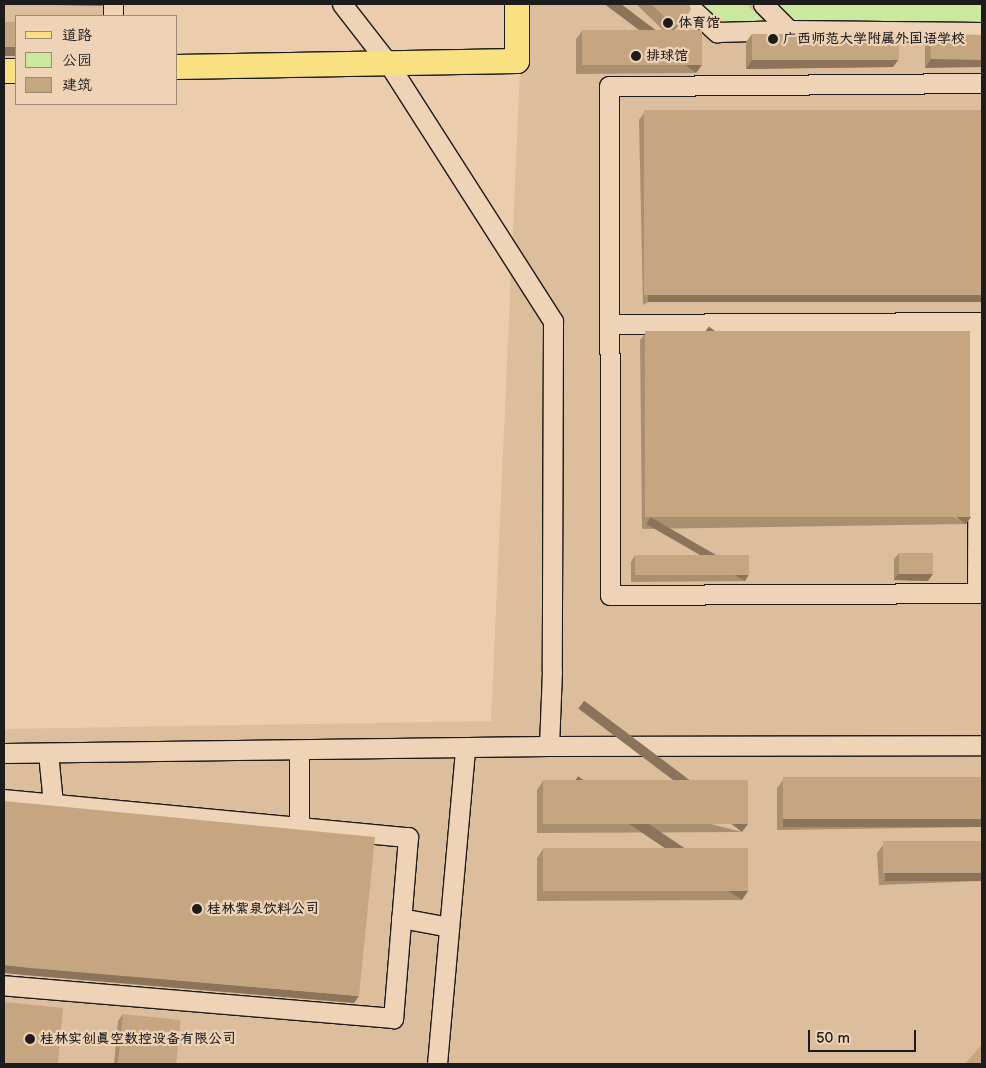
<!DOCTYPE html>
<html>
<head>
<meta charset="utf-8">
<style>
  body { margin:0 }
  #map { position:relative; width:986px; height:1068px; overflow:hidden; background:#ebcdad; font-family:"Balsamiq Sans","LXGW WenKai TC",sans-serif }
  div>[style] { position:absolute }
  .built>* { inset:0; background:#dcbe9d }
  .green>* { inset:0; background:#cce79e }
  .roads { filter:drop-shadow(1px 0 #1c1c1c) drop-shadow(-1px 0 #1c1c1c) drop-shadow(0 1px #1c1c1c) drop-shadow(0 -1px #1c1c1c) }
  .minor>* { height:19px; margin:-9.5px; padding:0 9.5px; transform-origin:9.5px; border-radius:9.5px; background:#efd3b6 }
  .major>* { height:24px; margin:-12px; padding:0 12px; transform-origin:12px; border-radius:12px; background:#f9e181 }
  .wall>* { inset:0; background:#aa8f6e }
  .shaded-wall>* { inset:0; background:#8b745a; transform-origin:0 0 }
  .building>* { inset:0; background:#c6a680; transform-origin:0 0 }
  .dots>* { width:14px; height:14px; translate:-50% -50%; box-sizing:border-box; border:2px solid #efd3b6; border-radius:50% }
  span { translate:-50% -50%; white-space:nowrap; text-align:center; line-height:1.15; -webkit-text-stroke:4.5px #efd3b6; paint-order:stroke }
  .poi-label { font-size:14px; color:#1c1c1c; font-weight:700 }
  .left { translate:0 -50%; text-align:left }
  .frame { position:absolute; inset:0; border:5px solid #1c1c1c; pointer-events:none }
  .legend { position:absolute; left:15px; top:15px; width:162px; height:90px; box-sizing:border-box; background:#efd3b6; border:1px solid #9b8a78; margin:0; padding:6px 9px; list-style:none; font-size:15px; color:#1c1c1c }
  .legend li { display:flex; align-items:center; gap:10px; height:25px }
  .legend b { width:25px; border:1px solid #9b8a78 }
  .scale { position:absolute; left:808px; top:1030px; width:108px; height:22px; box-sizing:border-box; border:2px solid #1c1c1c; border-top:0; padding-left:6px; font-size:15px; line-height:18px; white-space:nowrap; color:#1c1c1c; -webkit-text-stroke:4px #efd3b6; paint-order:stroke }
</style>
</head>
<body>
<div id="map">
  <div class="built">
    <div style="clip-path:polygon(4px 4px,118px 4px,118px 16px,16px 16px,16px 62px,4px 62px)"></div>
    <div style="clip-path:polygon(523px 4px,982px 4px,982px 1064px,4px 1064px,4px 729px,491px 721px)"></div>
  </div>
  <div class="green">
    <div style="clip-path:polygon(699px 4px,746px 4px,769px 26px,721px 27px)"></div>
    <div style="clip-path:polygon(773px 4px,982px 4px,982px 24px,789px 20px)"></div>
  </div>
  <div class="roads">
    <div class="minor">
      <div style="left:113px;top:4px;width:12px;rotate:90deg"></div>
      <div style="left:342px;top:4px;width:75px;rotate:52.1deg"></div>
      <div style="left:388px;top:63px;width:306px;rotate:57.4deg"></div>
      <div style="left:553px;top:321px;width:350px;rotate:90.2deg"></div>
      <div style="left:552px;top:671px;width:75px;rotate:92.3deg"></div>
      <div style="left:763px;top:4px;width:37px;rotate:45deg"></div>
      <div style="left:789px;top:30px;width:193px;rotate:0.6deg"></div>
      <div style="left:693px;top:10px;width:33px;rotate:43deg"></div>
      <div style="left:717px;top:32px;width:72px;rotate:-1.6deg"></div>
      <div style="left:982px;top:83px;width:373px;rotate:179.5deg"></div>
      <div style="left:609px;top:86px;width:509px;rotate:89.89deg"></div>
      <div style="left:610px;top:595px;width:372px;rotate:-0.3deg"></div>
      <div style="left:610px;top:324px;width:372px;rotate:-0.3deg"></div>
      <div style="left:977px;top:593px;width:271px;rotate:-89.8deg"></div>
      <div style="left:299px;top:750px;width:77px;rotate:90deg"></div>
      <div style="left:4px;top:753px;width:545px;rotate:-0.74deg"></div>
      <div style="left:549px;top:746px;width:433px;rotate:-0.1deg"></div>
      <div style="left:48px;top:753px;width:50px;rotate:84.3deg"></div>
      <div style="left:4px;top:799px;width:406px;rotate:5.4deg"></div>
      <div style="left:408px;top:837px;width:182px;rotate:94.7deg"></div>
      <div style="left:393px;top:1018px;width:390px;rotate:-175.2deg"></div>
      <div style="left:401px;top:918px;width:49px;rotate:10.6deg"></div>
      <div style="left:437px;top:1064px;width:317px;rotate:-84.9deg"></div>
    </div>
    <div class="major">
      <div style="left:176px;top:67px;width:341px;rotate:-1deg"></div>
      <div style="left:517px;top:61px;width:57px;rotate:-90deg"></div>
      <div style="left:4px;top:71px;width:12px"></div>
    </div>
  </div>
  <div class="wall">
    <div style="clip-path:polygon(636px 4px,689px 4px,685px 18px,674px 30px,696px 73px,576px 74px,576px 39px,582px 31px,663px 30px)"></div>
    <div style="clip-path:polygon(752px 34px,893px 67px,746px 69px,746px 42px)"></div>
    <div style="clip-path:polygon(931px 34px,982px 35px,925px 68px,925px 43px)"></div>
    <div style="clip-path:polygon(982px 110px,643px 305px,639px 120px,644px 113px)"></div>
    <div style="clip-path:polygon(645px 334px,966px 524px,642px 529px,640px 340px)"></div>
    <div style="clip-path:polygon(899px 553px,928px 581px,894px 580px,894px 559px)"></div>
    <div style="clip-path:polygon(635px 555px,749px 574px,745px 581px,631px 582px,631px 562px)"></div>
    <div style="clip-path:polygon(982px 777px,982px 827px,777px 830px,777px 788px,783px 780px)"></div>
    <div style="clip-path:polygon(543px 781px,742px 832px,537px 833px,537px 790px)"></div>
    <div style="clip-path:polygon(982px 841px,982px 881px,879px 885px,877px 853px,883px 845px)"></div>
    <div style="clip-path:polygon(543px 849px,748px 891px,742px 900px,537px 901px,537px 858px)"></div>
    <div style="clip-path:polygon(123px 1014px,176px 1064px,114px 1064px,118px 1021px)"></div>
  </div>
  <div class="shaded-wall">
    <div style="clip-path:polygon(4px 4px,103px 4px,102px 6px)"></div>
    <div style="clip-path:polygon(691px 10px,685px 18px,669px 35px,675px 27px)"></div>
    <div style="left:4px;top:47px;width:12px;height:9px"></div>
    <div style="clip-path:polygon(899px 59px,893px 67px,746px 69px,752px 60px)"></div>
    <div style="clip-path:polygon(931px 59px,982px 59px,982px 67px,925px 68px)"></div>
    <div style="left:702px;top:65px;width:10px;height:120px;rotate:127deg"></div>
    <div style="left:982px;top:295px;width:7px;height:334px;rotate:90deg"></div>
    <div style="left:971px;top:517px;width:9px;height:324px;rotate:126deg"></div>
    <div style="left:749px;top:574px;width:8px;height:114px;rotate:120deg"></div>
    <div style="clip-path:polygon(898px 574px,933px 574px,928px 581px,894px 580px)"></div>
    <div style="left:982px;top:819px;width:8px;height:199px;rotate:90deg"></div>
    <div style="left:748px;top:824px;width:10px;height:205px;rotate:127deg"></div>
    <div style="left:982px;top:873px;width:8px;height:97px;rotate:90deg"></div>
    <div style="left:748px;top:891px;width:11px;height:205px;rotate:124deg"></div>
    <div style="clip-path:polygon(4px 965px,359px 996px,354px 1003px,24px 975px,4px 973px)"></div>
  </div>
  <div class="building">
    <div style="clip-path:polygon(651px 4px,689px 4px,691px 10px,675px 27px)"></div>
    <div style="left:4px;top:22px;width:12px;height:25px"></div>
    <div style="left:702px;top:30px;width:35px;height:120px;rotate:90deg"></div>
    <div style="left:752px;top:34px;width:147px;height:26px"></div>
    <div style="left:931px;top:34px;width:51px;height:25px;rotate:1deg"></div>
    <div style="left:982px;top:110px;width:185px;height:338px;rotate:90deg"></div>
    <div style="left:970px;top:331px;width:186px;height:325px;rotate:90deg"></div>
    <div style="left:899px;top:553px;width:34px;height:21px"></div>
    <div style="left:635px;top:555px;width:114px;height:20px"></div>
    <div style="left:982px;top:777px;width:42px;height:199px;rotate:90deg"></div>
    <div style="left:748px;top:780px;width:44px;height:205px;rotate:90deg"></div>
    <div style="clip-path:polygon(4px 801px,375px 837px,359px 996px,30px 968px,4px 965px)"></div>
    <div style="left:982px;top:841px;width:32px;height:99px;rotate:90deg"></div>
    <div style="left:748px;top:848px;width:43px;height:205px;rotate:90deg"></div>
    <div style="clip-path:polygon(4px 1002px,63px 1008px,58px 1064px,4px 1064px)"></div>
    <div style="left:123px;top:1014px;width:58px;height:50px;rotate:6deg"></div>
    <div style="clip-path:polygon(982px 1044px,982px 1064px,965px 1064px)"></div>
  </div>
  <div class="dots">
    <div style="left:668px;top:23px;background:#1c1c1c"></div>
    <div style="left:773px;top:39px;background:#1c1c1c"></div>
    <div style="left:636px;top:56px;background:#1c1c1c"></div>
    <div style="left:197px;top:909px;background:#1c1c1c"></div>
    <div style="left:30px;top:1039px;background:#1c1c1c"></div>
  </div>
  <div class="poi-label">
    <span class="left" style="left:678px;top:23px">体育馆</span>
    <span class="left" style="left:783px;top:39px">广西师范大学附属外国语学校</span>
    <span class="left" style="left:646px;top:56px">排球馆</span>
    <span class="left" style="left:207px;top:909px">桂林紫泉饮料公司</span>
    <span class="left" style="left:40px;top:1039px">桂林实创真空数控设备有限公司</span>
  </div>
  <div class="frame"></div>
  <ul class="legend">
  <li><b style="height:6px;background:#f9e181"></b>道路</li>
  <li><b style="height:14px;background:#cce79e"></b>公园</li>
  <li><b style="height:14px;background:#c6a680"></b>建筑</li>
  </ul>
  <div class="scale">50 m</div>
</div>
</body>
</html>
